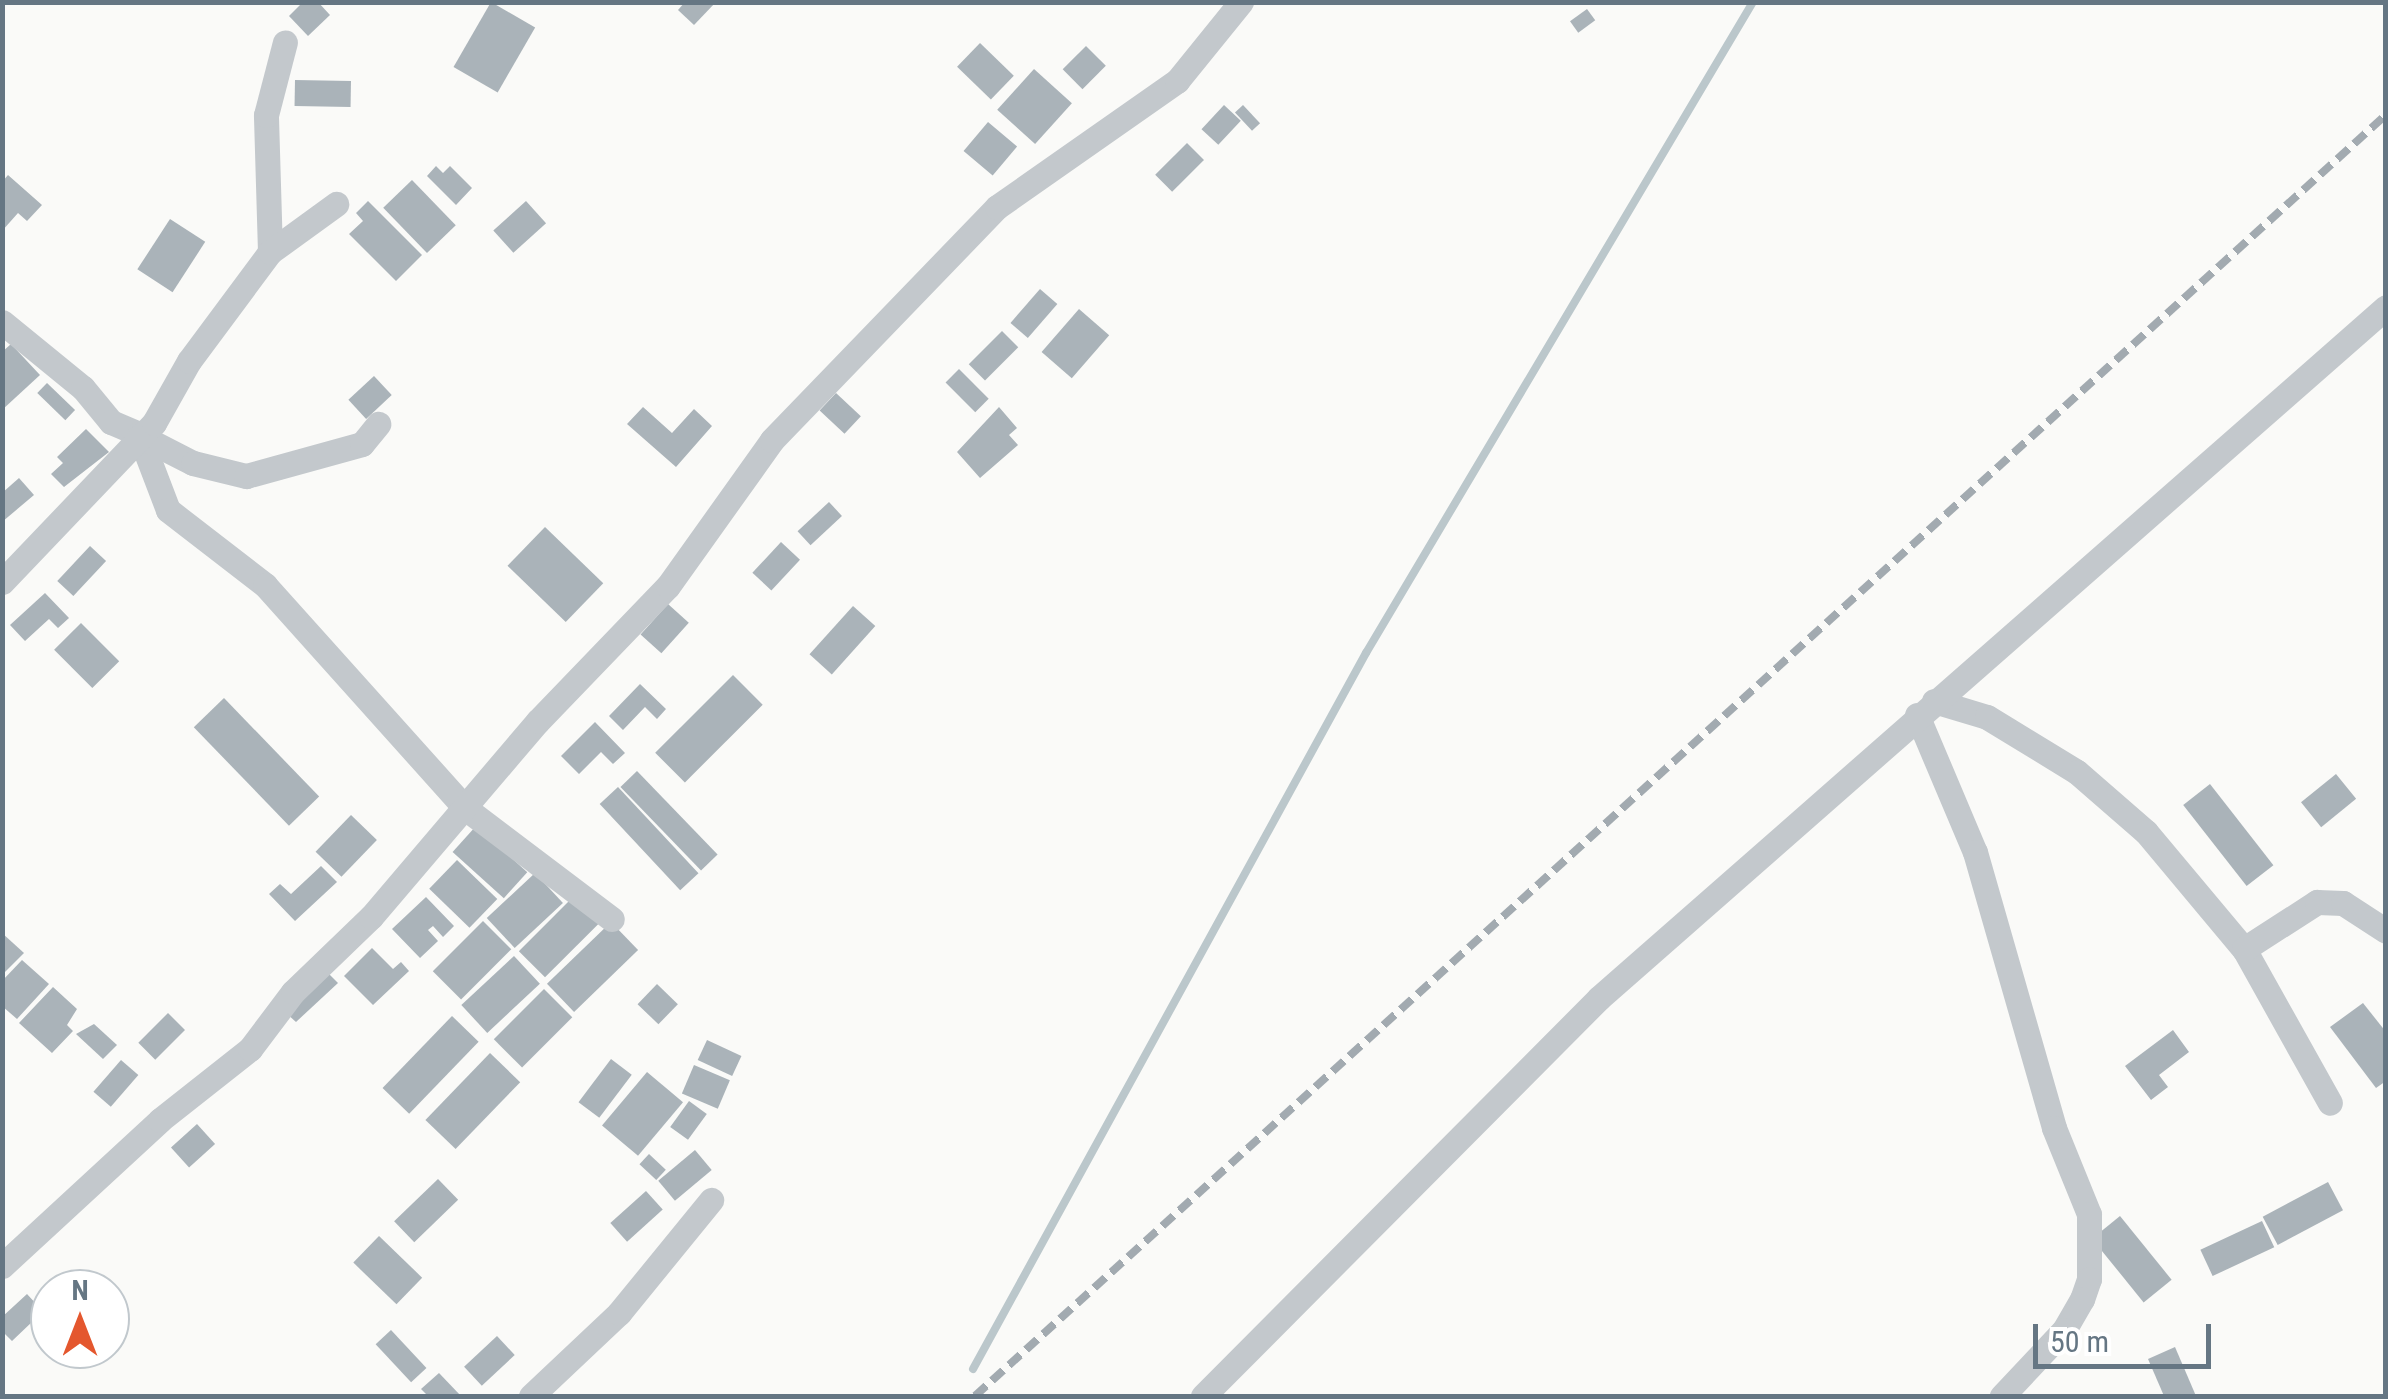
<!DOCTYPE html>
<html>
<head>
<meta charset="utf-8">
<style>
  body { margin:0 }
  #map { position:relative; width:2388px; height:1399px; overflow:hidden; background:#fafaf8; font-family:"Roboto Condensed",sans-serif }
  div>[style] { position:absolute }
  .stream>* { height:8px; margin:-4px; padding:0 4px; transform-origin:4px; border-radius:4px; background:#bbc7cb }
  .building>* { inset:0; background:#aab3b9; transform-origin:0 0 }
  .street>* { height:25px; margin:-12.5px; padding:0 12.5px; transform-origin:12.5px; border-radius:12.5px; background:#c3c8cc }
  .rail>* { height:8px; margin-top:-4px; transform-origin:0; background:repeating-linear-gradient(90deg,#a2aab0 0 15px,transparent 0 23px) }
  span { translate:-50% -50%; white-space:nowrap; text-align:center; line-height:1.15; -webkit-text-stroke:10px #fff; paint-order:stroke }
  .frame { position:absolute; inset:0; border:5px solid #657683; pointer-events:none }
  .north { position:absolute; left:30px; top:1269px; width:100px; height:100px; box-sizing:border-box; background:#fff; border:2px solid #c1c8cd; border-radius:50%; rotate:0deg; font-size:28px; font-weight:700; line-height:40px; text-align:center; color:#657683 }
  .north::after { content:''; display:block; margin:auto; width:35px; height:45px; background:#e4572e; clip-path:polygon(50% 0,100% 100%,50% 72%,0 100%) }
  .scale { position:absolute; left:2033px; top:1324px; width:178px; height:45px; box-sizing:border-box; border:5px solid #657683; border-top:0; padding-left:12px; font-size:30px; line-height:35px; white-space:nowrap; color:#657683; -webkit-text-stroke:8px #fff; paint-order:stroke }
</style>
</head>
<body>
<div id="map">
  <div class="stream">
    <div style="left:973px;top:1369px;width:817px;rotate:-61.24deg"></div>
    <div style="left:1366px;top:653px;width:757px;rotate:-59.27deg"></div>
  </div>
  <div class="building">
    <div style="clip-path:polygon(303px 2px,318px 2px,330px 15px,308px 36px,289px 16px)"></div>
    <div style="left:491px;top:2px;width:51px;height:75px;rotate:30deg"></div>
    <div style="clip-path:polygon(685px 2px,716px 2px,694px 25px,678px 10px)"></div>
    <div style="left:1587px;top:9px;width:14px;height:21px;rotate:54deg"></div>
    <div style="left:980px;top:43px;width:47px;height:33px;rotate:44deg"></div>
    <div style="left:1086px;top:46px;width:28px;height:33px;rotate:45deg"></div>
    <div style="left:1034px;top:69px;width:51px;height:55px;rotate:42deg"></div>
    <div style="left:295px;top:80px;width:56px;height:26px;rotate:1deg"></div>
    <div style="left:1224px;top:105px;width:23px;height:33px;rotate:43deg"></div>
    <div style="left:1243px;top:105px;width:25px;height:11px;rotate:47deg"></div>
    <div style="left:988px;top:122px;width:38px;height:38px;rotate:40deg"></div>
    <div style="left:1187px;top:143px;width:24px;height:45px;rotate:45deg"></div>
    <div style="clip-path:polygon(436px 166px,443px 173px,450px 166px,472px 188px,456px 205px,427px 176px)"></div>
    <div style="clip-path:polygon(8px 175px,42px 205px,27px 221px,18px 213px,2px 231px,2px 182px)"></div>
    <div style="left:412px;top:180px;width:63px;height:40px;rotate:46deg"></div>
    <div style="clip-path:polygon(368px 201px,422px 255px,396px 281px,349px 234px,363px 221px,356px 213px)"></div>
    <div style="left:526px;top:201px;width:30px;height:44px;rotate:48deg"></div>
    <div style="left:170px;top:219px;width:42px;height:60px;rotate:33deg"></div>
    <div style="left:1040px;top:289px;width:23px;height:45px;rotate:41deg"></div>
    <div style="left:1079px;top:309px;width:40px;height:57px;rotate:41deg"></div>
    <div style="left:1002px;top:331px;width:23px;height:47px;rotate:45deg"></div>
    <div style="clip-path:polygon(11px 344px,40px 375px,2px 410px,2px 352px)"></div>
    <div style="left:959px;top:369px;width:42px;height:19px;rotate:45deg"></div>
    <div style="left:374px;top:376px;width:26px;height:35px;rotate:47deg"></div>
    <div style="left:47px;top:383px;width:39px;height:14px;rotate:44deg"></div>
    <div style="left:836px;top:393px;width:34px;height:24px;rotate:43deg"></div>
    <div style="clip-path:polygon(643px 407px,672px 433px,694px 409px,712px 426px,676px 467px,627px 424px)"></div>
    <div style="clip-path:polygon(999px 407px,1017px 428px,1009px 435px,1018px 445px,980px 478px,957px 452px)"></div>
    <div style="clip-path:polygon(86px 429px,109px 452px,64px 487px,51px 474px,63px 463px,57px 457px)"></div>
    <div style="clip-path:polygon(19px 478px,34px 495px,2px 522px,2px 493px)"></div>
    <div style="left:829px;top:502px;width:19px;height:43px;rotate:47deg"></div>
    <div style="left:545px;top:527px;width:81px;height:54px;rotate:44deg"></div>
    <div style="left:781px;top:542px;width:26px;height:42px;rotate:43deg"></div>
    <div style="left:90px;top:546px;width:22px;height:48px;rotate:43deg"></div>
    <div style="clip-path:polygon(45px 593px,69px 618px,58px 628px,49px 619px,25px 641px,10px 625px)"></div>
    <div style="left:668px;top:604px;width:28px;height:41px;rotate:42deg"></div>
    <div style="left:853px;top:606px;width:30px;height:65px;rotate:42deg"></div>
    <div style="left:81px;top:623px;width:54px;height:38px;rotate:45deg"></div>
    <div style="left:733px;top:675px;width:42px;height:110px;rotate:45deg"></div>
    <div style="clip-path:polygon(640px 684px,666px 709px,657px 719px,645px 707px,623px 730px,609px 716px)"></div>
    <div style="left:224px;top:698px;width:137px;height:42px;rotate:46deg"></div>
    <div style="clip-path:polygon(595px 722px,625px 753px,613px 764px,601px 752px,579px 774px,561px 756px)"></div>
    <div style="left:637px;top:771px;width:116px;height:23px;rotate:46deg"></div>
    <div style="left:2336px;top:774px;width:32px;height:45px;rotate:51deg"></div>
    <div style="left:2210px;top:784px;width:103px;height:34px;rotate:52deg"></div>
    <div style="left:618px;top:787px;width:118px;height:25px;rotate:47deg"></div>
    <div style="left:351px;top:815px;width:36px;height:51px;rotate:44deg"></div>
    <div style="left:476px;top:826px;width:69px;height:35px;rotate:42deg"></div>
    <div style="left:457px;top:860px;width:56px;height:40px;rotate:44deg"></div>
    <div style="clip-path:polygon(321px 866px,337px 882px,295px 921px,269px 894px,280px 884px,291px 894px)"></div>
    <div style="left:535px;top:873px;width:41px;height:66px;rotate:47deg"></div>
    <div style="left:574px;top:896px;width:37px;height:78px;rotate:45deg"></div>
    <div style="clip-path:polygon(426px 897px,454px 926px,443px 937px,433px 926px,428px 930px,438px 941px,420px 958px,392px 929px)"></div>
    <div style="left:483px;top:921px;width:40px;height:71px;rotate:45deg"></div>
    <div style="left:611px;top:922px;width:39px;height:89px;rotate:46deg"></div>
    <div style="clip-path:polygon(2px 933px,24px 953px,2px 975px)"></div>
    <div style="clip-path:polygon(372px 948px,393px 969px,401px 962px,409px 971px,373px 1005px,344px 976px)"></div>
    <div style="left:514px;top:956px;width:38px;height:72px;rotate:47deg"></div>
    <div style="clip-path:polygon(22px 960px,49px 984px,17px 1019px,2px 1006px,2px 981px)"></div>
    <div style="clip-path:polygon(326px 971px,338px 983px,296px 1022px,286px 1013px)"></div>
    <div style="left:657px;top:984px;width:29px;height:28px;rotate:44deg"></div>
    <div style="clip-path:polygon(53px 987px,77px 1009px,67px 1025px,73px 1031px,52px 1053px,19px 1023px)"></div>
    <div style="left:544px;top:989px;width:40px;height:71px;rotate:45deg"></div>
    <div style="clip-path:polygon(2363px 1003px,2386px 1032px,2386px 1081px,2376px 1088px,2330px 1027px)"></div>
    <div style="left:168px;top:1013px;width:24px;height:42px;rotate:45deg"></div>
    <div style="left:452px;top:1016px;width:37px;height:100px;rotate:44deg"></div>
    <div style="clip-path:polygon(94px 1024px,117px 1045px,103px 1059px,76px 1034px)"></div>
    <div style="clip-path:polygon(2173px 1030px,2189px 1052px,2159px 1075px,2168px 1087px,2151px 1100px,2125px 1066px)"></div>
    <div style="left:707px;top:1040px;width:38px;height:22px;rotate:25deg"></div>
    <div style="left:490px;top:1053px;width:42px;height:93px;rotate:44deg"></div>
    <div style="left:611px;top:1059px;width:26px;height:54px;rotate:37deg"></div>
    <div style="left:121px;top:1060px;width:23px;height:42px;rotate:41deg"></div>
    <div style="left:694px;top:1065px;width:39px;height:31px;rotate:23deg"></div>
    <div style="left:647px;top:1072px;width:47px;height:70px;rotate:40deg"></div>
    <div style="left:689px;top:1101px;width:22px;height:32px;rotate:36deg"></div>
    <div style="left:197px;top:1124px;width:27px;height:35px;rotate:48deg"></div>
    <div style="left:695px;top:1150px;width:26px;height:48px;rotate:50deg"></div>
    <div style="left:649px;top:1154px;width:23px;height:14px;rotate:43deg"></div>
    <div style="left:438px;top:1179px;width:29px;height:61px;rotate:46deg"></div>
    <div style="left:2328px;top:1182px;width:32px;height:74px;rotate:62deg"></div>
    <div style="left:646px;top:1191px;width:25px;height:48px;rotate:48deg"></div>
    <div style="left:2120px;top:1216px;width:82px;height:36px;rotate:51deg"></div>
    <div style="left:2262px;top:1221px;width:29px;height:68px;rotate:65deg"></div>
    <div style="left:379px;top:1236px;width:60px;height:37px;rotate:44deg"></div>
    <div style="clip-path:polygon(27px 1294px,50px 1319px,40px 1329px,33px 1321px,12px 1341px,2px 1331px,2px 1317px)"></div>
    <div style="left:391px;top:1330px;width:52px;height:21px;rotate:47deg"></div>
    <div style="left:497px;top:1336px;width:26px;height:45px;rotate:47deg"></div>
    <div style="clip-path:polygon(2175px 1347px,2196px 1396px,2164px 1396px,2148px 1359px)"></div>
    <div style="clip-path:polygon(439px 1373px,461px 1396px,428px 1396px,421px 1389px)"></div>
  </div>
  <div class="street">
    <div style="left:270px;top:252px;width:137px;rotate:-91.7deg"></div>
    <div style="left:266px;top:115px;width:75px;rotate:-75.4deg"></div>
    <div style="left:2px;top:322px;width:104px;rotate:39.2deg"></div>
    <div style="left:83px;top:388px;width:44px;rotate:50.5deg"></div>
    <div style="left:111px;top:422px;width:30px;rotate:23deg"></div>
    <div style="left:139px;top:434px;width:81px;rotate:69.1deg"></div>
    <div style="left:168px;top:510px;width:123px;rotate:37.7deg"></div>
    <div style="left:265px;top:585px;width:300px;rotate:48.1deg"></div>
    <div style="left:465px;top:808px;width:184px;rotate:37.1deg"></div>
    <div style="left:140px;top:436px;width:59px;rotate:27deg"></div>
    <div style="left:193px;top:463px;width:55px;rotate:13.8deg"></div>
    <div style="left:246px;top:476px;width:120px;rotate:-15.4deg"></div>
    <div style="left:362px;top:444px;width:26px;rotate:-51deg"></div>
    <div style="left:2px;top:582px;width:220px;rotate:-46.3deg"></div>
    <div style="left:154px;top:423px;width:71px;rotate:-60.6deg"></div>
    <div style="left:189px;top:361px;width:136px;rotate:-53.4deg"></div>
    <div style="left:270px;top:252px;width:82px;rotate:-36deg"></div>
    <div style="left:1934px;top:701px;width:55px;rotate:16.8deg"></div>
    <div style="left:1987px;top:717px;width:105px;rotate:31.4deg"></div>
    <div style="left:2077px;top:772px;width:91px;rotate:41deg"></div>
    <div style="left:2146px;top:832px;width:153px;rotate:50.1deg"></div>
    <div style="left:2244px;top:949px;width:176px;rotate:60.8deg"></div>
    <div style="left:1917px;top:715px;width:149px;rotate:67.1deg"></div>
    <div style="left:1975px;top:852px;width:287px;rotate:74deg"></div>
    <div style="left:2054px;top:1128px;width:93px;rotate:67.9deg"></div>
    <div style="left:2089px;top:1214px;width:65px;rotate:90deg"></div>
    <div style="left:2089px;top:1279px;width:21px;rotate:109deg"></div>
    <div style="left:2082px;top:1299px;width:36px;rotate:120deg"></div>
    <div style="left:2064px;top:1330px;width:91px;rotate:133.2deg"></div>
    <div style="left:2244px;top:949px;width:87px;rotate:-32.8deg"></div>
    <div style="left:2317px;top:902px;width:26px;rotate:2deg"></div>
    <div style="left:2343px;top:903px;width:51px;rotate:33.1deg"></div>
    <div style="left:2px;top:1266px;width:215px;rotate:-42.7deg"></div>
    <div style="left:160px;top:1120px;width:115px;rotate:-38.3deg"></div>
    <div style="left:250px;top:1049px;width:71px;rotate:-53deg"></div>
    <div style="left:293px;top:992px;width:108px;rotate:-43.9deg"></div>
    <div style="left:371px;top:917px;width:257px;rotate:-49.6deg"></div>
    <div style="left:538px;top:721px;width:187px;rotate:-46.1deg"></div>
    <div style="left:668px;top:586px;width:179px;rotate:-54.5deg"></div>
    <div style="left:772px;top:440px;width:324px;rotate:-46deg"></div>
    <div style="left:997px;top:207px;width:220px;rotate:-35deg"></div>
    <div style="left:1177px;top:81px;width:102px;rotate:-51deg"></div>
    <div style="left:531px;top:1396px;width:121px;rotate:-43.3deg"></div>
    <div style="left:619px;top:1313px;width:146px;rotate:-50.8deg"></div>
    <div style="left:1203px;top:1396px;width:561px;rotate:-45.14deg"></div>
    <div style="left:1599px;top:998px;width:1047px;rotate:-41.28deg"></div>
  </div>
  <div class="rail">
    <div style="left:975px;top:1396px;width:1906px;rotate:-42.24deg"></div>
  </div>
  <div class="frame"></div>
  <div class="north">N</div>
  <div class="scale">50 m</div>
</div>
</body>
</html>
